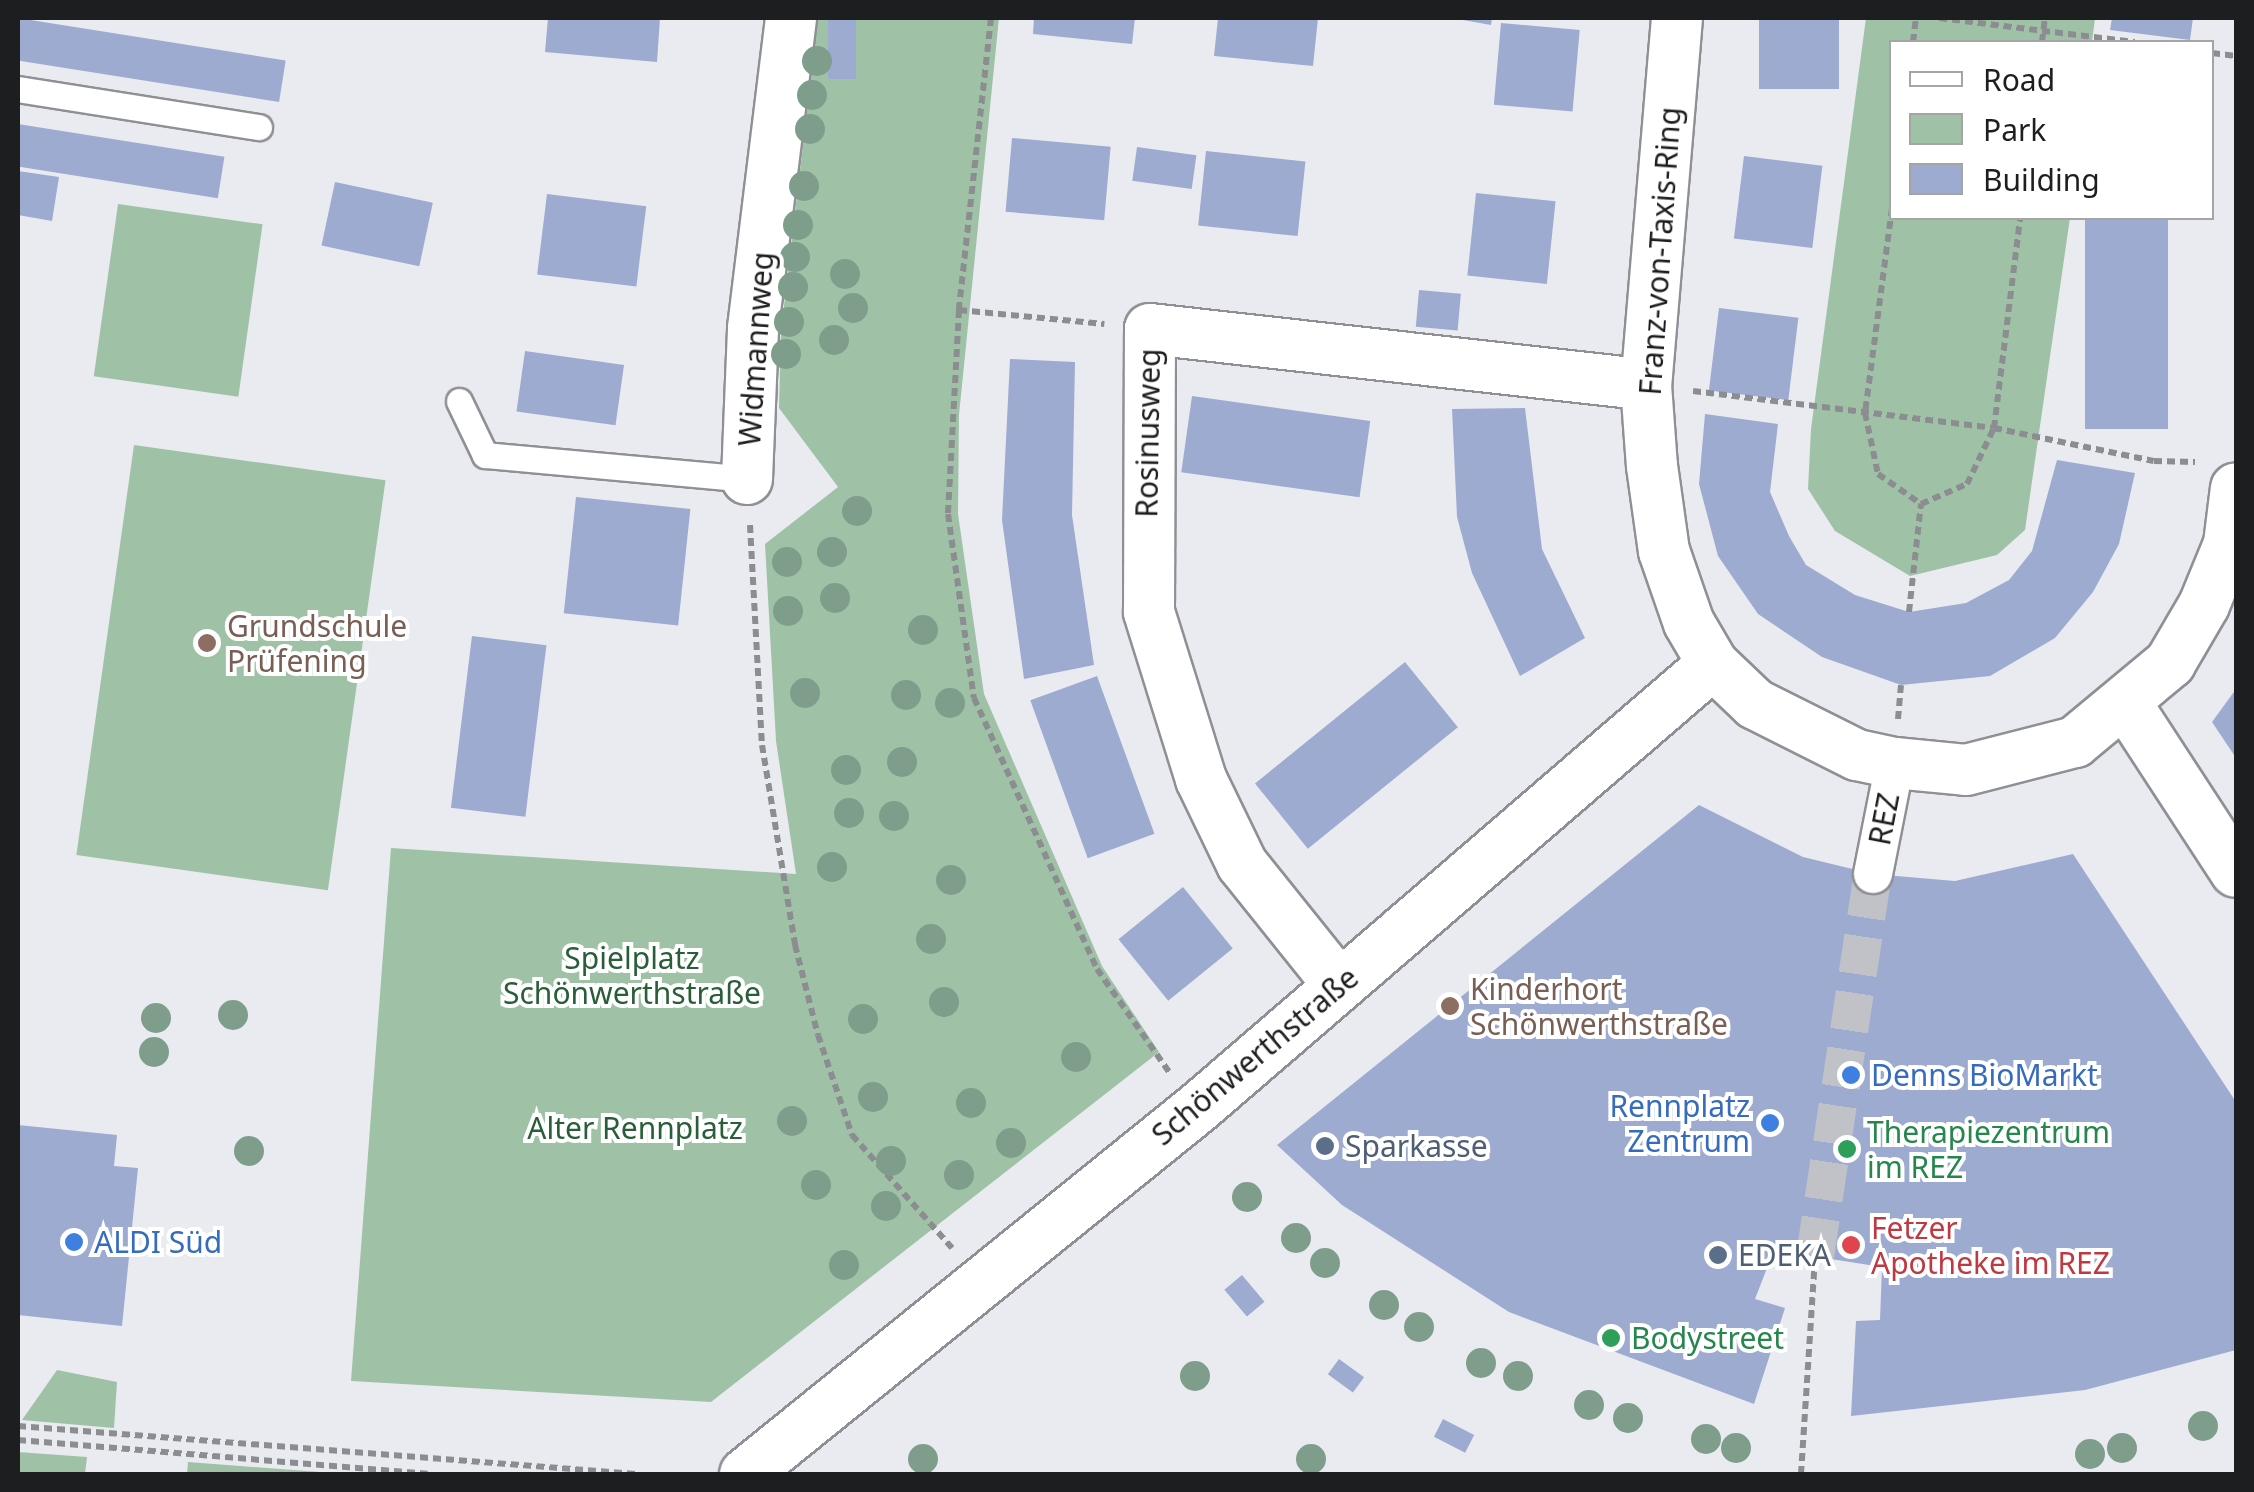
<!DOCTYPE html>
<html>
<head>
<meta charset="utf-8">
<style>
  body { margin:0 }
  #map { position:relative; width:2254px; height:1492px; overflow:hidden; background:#e9ebf1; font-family:"Noto Sans",sans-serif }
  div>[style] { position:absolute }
  .green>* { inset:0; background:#9fc2a6; transform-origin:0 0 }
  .building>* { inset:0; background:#9eabd1; transform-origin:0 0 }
  .pedestrian-tunnel>* { height:38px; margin-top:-19px; transform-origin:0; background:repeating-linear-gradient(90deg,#c0c2c7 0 38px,transparent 0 57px) }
  .path>* { height:6px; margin-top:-3px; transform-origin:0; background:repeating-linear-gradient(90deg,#8b8d91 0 8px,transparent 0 13px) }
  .roads { filter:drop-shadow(2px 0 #8e9095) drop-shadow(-2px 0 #8e9095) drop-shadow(0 2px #8e9095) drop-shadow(0 -2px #8e9095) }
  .service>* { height:25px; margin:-12.5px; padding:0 12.5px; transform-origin:12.5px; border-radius:12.5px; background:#fff }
  .pedestrian>* { height:38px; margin:-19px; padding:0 19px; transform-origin:19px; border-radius:19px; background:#fff }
  .minor>* { height:50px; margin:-25px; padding:0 25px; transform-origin:25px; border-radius:25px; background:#fff }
  .trees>* { width:30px; height:30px; margin:-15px; border-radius:50%; background:#7f9d8b }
  .dots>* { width:28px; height:28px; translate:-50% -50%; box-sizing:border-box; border:5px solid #fff; border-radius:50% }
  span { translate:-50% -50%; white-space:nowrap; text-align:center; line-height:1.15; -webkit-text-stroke:8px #fff; paint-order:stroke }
  .street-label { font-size:30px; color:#1d1e20 }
  .education-label { font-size:30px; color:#785e54 }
  .left { translate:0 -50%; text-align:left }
  .park-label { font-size:30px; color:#285e38 }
  .shop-label { font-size:30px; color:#366cbe }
  .right { translate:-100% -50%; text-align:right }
  .leisure-label { font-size:30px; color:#27864d }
  .service-label { font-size:30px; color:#4e5e75 }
  .health-label { font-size:30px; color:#be3a42 }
  .frame { position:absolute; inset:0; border:20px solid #1d1e20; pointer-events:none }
  .legend { position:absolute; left:1889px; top:40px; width:325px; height:180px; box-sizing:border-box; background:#fff; border:2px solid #a5a5a6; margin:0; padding:12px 18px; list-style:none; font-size:30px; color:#1d1e20 }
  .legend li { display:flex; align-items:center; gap:20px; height:50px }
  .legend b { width:50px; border:2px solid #a5a5a6 }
</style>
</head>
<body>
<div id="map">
  <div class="green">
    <div style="clip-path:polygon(818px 18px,999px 18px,959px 415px,958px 514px,984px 694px,1102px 966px,1159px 1052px,711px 1402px,351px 1381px,391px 848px,796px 874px,776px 741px,765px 544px,838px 487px,779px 408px,781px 331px)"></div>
    <div style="clip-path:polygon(1866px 18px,2095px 18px,2092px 42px,1892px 42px,1892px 218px,2070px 218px,2025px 530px,1997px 555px,1910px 576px,1835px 531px,1808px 489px,1811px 429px)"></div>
    <div style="left:118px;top:204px;width:146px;height:174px;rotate:8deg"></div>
    <div style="left:134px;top:445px;width:254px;height:414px;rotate:8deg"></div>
    <div style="clip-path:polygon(57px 1370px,117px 1382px,114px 1428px,22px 1420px)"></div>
    <div style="clip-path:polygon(18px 1452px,87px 1457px,85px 1474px,18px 1474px)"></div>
    <div style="clip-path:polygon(188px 1462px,347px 1474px,187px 1474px)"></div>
  </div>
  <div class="building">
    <div style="left:18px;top:18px;width:271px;height:42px;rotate:9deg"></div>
    <div style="clip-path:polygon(548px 18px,660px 18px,657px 62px,545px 52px)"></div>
    <div style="left:828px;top:18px;width:28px;height:61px"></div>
    <div style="clip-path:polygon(1034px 18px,1135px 18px,1132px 44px,1033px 34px)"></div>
    <div style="clip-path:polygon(1218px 18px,1318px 18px,1313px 66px,1214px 56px)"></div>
    <div style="clip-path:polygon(1452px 18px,1492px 18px,1491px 25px)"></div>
    <div style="left:1759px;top:18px;width:80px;height:71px"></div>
    <div style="clip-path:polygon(2112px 18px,2193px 18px,2190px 40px,2110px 30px)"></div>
    <div style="left:1501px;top:23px;width:79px;height:82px;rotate:5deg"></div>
    <div style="left:18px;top:124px;width:209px;height:42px;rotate:9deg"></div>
    <div style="left:1012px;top:138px;width:99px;height:74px;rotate:5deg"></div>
    <div style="left:1137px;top:147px;width:60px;height:34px;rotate:8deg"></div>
    <div style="left:1206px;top:151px;width:100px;height:75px;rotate:6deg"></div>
    <div style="left:1744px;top:156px;width:79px;height:83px;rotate:7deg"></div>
    <div style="clip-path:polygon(18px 171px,59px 177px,52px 221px,18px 215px)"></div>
    <div style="left:335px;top:182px;width:100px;height:65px;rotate:12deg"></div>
    <div style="left:1476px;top:193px;width:80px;height:83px;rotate:6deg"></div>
    <div style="left:547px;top:194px;width:100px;height:81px;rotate:7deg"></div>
    <div style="left:2085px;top:218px;width:83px;height:211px"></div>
    <div style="left:1419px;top:290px;width:42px;height:37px;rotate:5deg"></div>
    <div style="left:1719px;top:308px;width:80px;height:83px;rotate:7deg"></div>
    <div style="left:525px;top:351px;width:100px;height:61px;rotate:8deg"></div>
    <div style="clip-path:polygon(1010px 359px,1075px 362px,1072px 515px,1094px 665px,1024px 679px,1002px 520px)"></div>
    <div style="left:1192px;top:396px;width:180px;height:77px;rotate:8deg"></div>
    <div style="clip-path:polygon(1525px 408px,1542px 549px,1585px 638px,1520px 676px,1472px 573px,1457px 517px,1452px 409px)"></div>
    <div style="clip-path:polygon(1705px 414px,1778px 424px,1770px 492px,1789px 536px,1806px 565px,1855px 595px,1909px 612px,1966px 603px,2009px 580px,2032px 551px,2057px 460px,2135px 473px,2119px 544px,2093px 592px,2055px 638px,1990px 676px,1901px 685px,1822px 657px,1758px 614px,1718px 556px,1699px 484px)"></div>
    <div style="left:576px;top:497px;width:115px;height:117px;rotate:6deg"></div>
    <div style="left:472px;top:636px;width:75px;height:173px;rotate:7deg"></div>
    <div style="left:1405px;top:662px;width:84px;height:193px;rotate:51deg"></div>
    <div style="left:1097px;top:676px;width:168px;height:71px;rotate:70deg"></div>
    <div style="clip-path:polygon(2236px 689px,2236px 758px,2212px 722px)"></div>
    <div style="clip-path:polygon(1699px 805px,1803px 857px,1873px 874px,1955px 881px,2073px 854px,2236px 1102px,2236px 1350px,2085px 1390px,1851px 1416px,1856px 1321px,1880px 1320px,1882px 1267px,1774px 1250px,1755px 1299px,1785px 1308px,1754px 1404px,1509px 1312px,1342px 1205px,1277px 1145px)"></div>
    <div style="left:1183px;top:887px;width:79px;height:83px;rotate:51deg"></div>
    <div style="clip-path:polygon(18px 1125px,117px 1135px,114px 1166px,138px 1168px,122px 1326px,18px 1315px)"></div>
    <div style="left:1242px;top:1275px;width:35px;height:23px;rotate:50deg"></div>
    <div style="left:1339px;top:1359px;width:31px;height:19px;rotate:36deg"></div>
    <div style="left:1443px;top:1419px;width:35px;height:20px;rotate:27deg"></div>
  </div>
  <div class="pedestrian-tunnel">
    <div style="left:1815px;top:1256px;width:386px;rotate:-81.4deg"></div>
  </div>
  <div class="path">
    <div style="left:991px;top:18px;width:294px;rotate:96.3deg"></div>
    <div style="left:959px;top:310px;width:204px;rotate:93.1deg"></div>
    <div style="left:948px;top:514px;width:186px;rotate:82deg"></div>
    <div style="left:974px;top:698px;width:298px;rotate:65.6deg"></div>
    <div style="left:1097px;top:969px;width:126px;rotate:55deg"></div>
    <div style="left:1939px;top:18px;width:197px;rotate:7deg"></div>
    <div style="left:1913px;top:42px;width:24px;rotate:-83deg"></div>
    <div style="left:2042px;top:42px;width:24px;rotate:-83deg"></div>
    <div style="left:2212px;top:53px;width:24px;rotate:7deg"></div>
    <div style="left:1892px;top:208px;width:207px;rotate:97.5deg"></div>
    <div style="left:1865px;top:413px;width:62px;rotate:78deg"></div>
    <div style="left:1878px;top:474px;width:52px;rotate:34.9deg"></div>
    <div style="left:1921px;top:504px;width:50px;rotate:-23.5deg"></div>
    <div style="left:1967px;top:484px;width:62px;rotate:-64.3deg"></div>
    <div style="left:1994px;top:428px;width:212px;rotate:-82.9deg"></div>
    <div style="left:959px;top:310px;width:146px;rotate:5.5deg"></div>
    <div style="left:1693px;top:391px;width:303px;rotate:7deg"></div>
    <div style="left:1994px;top:428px;width:163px;rotate:11.7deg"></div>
    <div style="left:2154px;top:461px;width:41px;rotate:1.4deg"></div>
    <div style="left:750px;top:525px;width:220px;rotate:86.9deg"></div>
    <div style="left:762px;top:745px;width:203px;rotate:80.6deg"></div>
    <div style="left:795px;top:945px;width:93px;rotate:75.7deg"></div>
    <div style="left:818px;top:1035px;width:106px;rotate:71.2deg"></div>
    <div style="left:852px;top:1135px;width:151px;rotate:48.5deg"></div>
    <div style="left:1909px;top:612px;width:109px;rotate:-83.7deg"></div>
    <div style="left:1898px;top:719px;width:34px;rotate:-85deg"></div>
    <div style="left:18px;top:1426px;width:620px;rotate:4.44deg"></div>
    <div style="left:18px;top:1440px;width:411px;rotate:4.7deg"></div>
    <div style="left:1801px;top:1474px;width:218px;rotate:-86.3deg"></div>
  </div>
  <div class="roads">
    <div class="service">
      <div style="left:18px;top:89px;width:244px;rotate:9deg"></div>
      <div style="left:459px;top:401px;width:60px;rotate:64.3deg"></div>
      <div style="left:485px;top:455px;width:263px;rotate:5.2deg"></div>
    </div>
    <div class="pedestrian">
      <div style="left:1873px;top:874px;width:113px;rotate:-78.8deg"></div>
    </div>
    <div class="minor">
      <div style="left:1677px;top:18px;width:368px;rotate:94.8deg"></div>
      <div style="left:1646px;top:385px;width:81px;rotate:85.8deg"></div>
      <div style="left:1652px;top:466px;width:86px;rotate:82deg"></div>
      <div style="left:1664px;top:551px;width:76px;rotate:70.9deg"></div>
      <div style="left:1689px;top:623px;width:48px;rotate:59.7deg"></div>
      <div style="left:1713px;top:664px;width:58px;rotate:43.6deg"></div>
      <div style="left:1755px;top:704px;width:114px;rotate:26.6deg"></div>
      <div style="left:1857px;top:755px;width:39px;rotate:12deg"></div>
      <div style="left:1895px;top:763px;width:71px;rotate:5.6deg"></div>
      <div style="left:1966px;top:770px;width:113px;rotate:-14.4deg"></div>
      <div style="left:2075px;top:742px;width:124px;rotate:-39.7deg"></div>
      <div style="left:2170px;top:663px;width:67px;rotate:-59.6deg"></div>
      <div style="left:2204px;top:605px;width:66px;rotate:-67.7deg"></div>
      <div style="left:2229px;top:544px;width:56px;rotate:-82.9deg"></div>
      <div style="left:747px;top:479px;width:151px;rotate:-87.7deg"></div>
      <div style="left:753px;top:328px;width:312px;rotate:-83deg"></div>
      <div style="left:2127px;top:705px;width:199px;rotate:56.9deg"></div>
      <div style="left:1339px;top:985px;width:155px;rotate:-128.7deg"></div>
      <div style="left:1242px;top:864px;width:94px;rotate:-115.8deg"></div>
      <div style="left:1201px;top:779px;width:175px;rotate:-107.3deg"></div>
      <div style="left:1149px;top:612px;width:283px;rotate:-89.8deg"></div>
      <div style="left:1150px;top:329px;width:499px;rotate:6.4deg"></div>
      <div style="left:745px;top:1474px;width:584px;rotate:-38.95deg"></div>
      <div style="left:1199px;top:1107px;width:679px;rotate:-40.76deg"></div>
    </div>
  </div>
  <div class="trees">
    <div style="left:817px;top:61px"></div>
    <div style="left:812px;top:95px"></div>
    <div style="left:810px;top:129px"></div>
    <div style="left:804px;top:186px"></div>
    <div style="left:798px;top:225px"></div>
    <div style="left:795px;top:257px"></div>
    <div style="left:845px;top:274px"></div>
    <div style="left:793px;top:287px"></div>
    <div style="left:853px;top:308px"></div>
    <div style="left:789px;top:322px"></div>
    <div style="left:834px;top:340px"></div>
    <div style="left:786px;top:354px"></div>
    <div style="left:857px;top:511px"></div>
    <div style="left:832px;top:552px"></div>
    <div style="left:787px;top:562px"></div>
    <div style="left:835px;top:598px"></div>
    <div style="left:788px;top:611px"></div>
    <div style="left:923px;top:630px"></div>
    <div style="left:805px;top:693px"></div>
    <div style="left:906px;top:695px"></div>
    <div style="left:950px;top:703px"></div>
    <div style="left:902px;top:762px"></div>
    <div style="left:846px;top:770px"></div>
    <div style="left:849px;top:813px"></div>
    <div style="left:894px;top:816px"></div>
    <div style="left:832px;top:867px"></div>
    <div style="left:951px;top:880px"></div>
    <div style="left:931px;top:939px"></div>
    <div style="left:944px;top:1002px"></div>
    <div style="left:233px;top:1015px"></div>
    <div style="left:156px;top:1018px"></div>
    <div style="left:863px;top:1019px"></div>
    <div style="left:154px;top:1052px"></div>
    <div style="left:1076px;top:1057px"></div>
    <div style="left:873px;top:1097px"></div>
    <div style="left:971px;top:1103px"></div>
    <div style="left:792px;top:1121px"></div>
    <div style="left:1011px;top:1143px"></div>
    <div style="left:249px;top:1151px"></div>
    <div style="left:891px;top:1161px"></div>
    <div style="left:959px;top:1175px"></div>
    <div style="left:816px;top:1185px"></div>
    <div style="left:1247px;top:1197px"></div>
    <div style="left:886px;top:1206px"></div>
    <div style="left:1296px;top:1238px"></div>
    <div style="left:1325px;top:1263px"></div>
    <div style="left:844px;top:1265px"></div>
    <div style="left:1384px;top:1305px"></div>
    <div style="left:1419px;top:1327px"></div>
    <div style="left:1481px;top:1363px"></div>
    <div style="left:1195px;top:1376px"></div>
    <div style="left:1518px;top:1376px"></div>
    <div style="left:1589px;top:1405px"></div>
    <div style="left:1628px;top:1418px"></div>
    <div style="left:2203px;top:1426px"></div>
    <div style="left:1706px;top:1439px"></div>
    <div style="left:1736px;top:1448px"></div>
    <div style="left:2122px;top:1448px"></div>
    <div style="left:2090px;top:1454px"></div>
    <div style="left:923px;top:1459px"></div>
    <div style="left:1311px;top:1459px"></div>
  </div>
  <div class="dots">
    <div style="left:207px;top:643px;background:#8d6e63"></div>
    <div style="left:1450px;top:1006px;background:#8d6e63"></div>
    <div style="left:1851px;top:1075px;background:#3f7fe0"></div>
    <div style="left:1770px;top:1123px;background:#3f7fe0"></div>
    <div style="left:1325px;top:1146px;background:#5c6f8a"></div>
    <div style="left:1847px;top:1149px;background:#2e9e5b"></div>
    <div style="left:74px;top:1242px;background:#3f7fe0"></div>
    <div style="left:1851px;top:1245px;background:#e0444e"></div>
    <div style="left:1718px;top:1255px;background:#5c6f8a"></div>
    <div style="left:1611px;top:1338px;background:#2e9e5b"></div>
  </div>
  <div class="street-label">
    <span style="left:1660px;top:251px;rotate:-86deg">Franz-von-Taxis-Ring</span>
    <span style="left:756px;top:349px;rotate:-86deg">Widmannweg</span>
    <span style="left:1148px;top:433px;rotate:-89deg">Rosinusweg</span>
    <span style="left:1884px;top:819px;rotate:-79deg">REZ</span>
    <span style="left:1255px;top:1056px;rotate:-40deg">Schönwerthstraße</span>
  </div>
  <div class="education-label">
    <span class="left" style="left:227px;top:643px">Grundschule<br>Prüfening</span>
    <span class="left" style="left:1470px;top:1006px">Kinderhort<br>Schönwerthstraße</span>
  </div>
  <div class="park-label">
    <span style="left:632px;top:975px">Spielplatz<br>Schönwerthstraße</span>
    <span style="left:635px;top:1128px">Alter Rennplatz</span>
  </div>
  <div class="shop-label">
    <span class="left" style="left:1871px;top:1075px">Denns BioMarkt</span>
    <span class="right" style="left:1750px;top:1123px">Rennplatz<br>Zentrum</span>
    <span class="left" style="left:94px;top:1242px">ALDI Süd</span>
  </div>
  <div class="leisure-label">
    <span class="left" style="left:1867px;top:1149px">Therapiezentrum<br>im REZ</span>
    <span class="left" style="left:1631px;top:1338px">Bodystreet</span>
  </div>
  <div class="service-label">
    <span class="left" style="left:1345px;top:1146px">Sparkasse</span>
    <span class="left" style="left:1738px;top:1255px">EDEKA</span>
  </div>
  <div class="health-label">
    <span class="left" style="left:1871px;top:1245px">Fetzer<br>Apotheke im REZ</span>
  </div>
  <div class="frame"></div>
  <ul class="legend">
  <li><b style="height:12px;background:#fff"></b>Road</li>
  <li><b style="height:28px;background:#9fc2a6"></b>Park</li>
  <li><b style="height:28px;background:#9eabd1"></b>Building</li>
  </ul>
</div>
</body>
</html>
